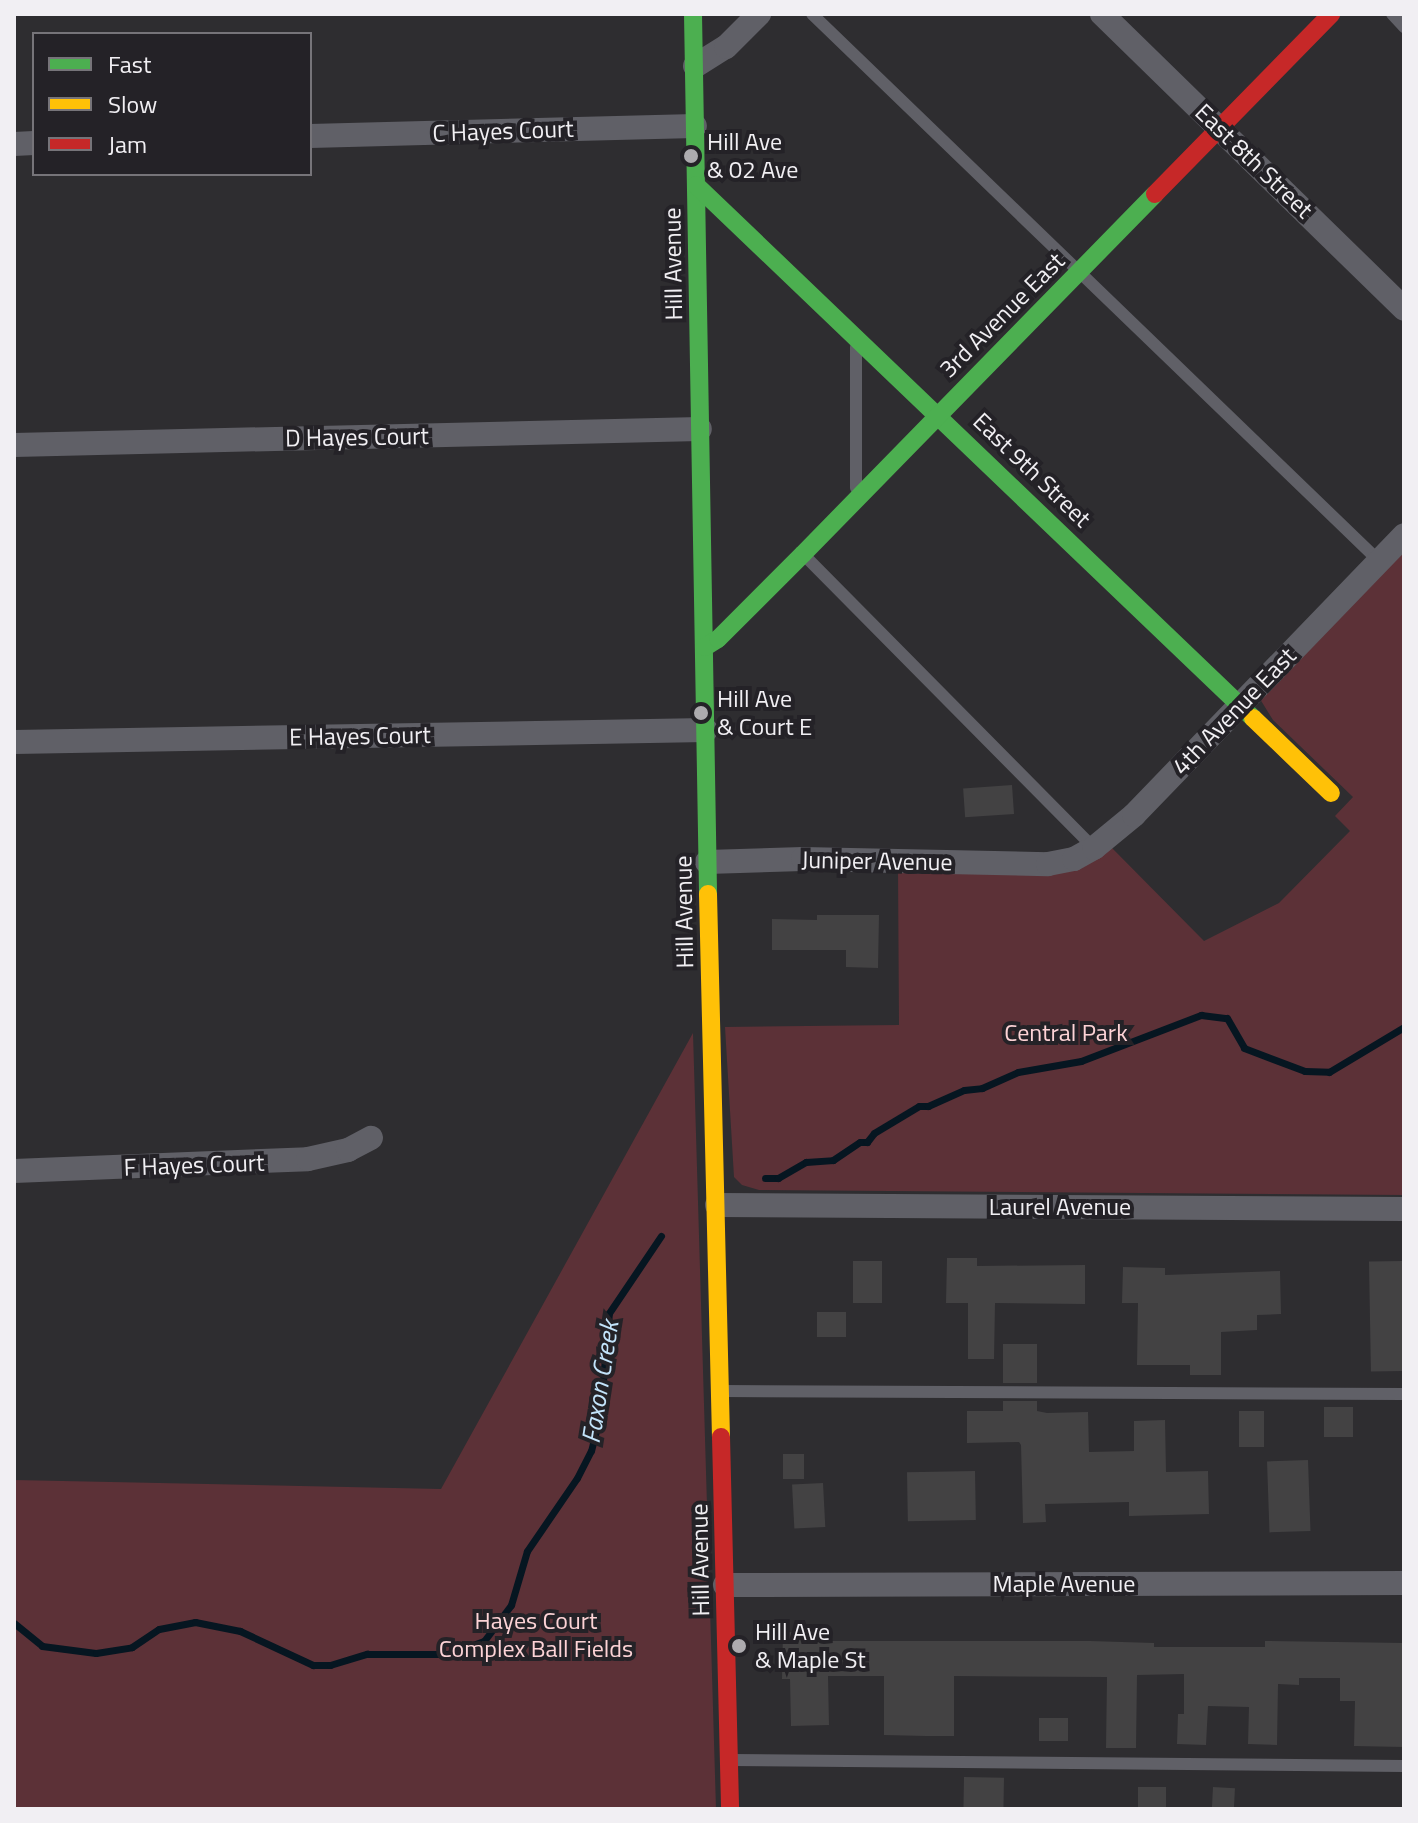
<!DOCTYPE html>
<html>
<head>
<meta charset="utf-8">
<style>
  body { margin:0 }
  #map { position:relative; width:1418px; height:1823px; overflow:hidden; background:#2e2d30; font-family:"Titillium Web",sans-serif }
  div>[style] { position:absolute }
  .green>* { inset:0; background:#5c3137 }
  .stream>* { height:7px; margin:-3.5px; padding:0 3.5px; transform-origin:3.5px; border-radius:3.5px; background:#061621 }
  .building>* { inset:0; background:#434243; transform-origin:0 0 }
  .lane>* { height:12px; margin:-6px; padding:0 6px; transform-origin:6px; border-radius:6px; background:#606067 }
  .street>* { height:24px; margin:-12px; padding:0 12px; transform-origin:12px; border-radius:12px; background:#606067 }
  .fast>* { height:18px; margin:-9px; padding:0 9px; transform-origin:9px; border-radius:9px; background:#4caf50 }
  .slow>* { height:18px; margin:-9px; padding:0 9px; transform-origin:9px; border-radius:9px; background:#ffc107 }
  .jam>* { height:18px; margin:-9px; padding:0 9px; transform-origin:9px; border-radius:9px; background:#c62828 }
  .dots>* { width:22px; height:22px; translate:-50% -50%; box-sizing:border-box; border:4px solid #242227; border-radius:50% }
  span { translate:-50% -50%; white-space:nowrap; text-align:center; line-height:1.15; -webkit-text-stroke:8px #242227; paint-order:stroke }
  .street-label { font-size:24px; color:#f1eff3 }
  .poi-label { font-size:24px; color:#f1eff3 }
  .left { translate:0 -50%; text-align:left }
  .park-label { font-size:24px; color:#fdd3d6 }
  .water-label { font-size:26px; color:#c3e4fb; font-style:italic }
  .frame { position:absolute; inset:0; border:16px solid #f1eff3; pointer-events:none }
  .legend { position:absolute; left:32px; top:32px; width:280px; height:144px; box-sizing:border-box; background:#242227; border:2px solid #767479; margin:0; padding:10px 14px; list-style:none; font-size:24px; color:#f1eff3 }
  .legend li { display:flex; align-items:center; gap:16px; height:40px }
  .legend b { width:40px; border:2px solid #767479 }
</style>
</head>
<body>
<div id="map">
  <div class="green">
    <div style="clip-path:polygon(1404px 549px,1404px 1195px,759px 1190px,742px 1185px,734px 1177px,725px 1027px,899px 1025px,898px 869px,1080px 869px,1112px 848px,1204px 941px,1279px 903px,1350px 831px,1335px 816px,1353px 797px,1273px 720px,1260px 699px)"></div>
    <div style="clip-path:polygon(693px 1033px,716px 1809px,14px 1809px,14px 1480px,441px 1489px)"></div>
  </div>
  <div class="stream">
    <div style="left:765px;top:1178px;width:13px"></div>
    <div style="left:778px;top:1178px;width:32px;rotate:-30deg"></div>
    <div style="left:806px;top:1162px;width:27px;rotate:-4deg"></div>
    <div style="left:833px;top:1160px;width:32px;rotate:-34deg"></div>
    <div style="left:860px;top:1142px;width:7px"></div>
    <div style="left:867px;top:1142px;width:11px;rotate:-52deg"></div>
    <div style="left:874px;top:1133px;width:52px;rotate:-31deg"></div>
    <div style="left:919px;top:1106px;width:9px"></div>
    <div style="left:928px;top:1106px;width:39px;rotate:-24deg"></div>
    <div style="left:964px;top:1090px;width:18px;rotate:-6deg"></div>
    <div style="left:982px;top:1088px;width:39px;rotate:-24deg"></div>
    <div style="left:1018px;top:1072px;width:64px;rotate:-9.9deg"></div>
    <div style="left:1081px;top:1061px;width:129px;rotate:-21deg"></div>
    <div style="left:1201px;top:1015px;width:26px;rotate:7deg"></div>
    <div style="left:1227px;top:1018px;width:34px;rotate:60deg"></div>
    <div style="left:1244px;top:1048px;width:65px;rotate:20.7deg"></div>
    <div style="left:1305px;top:1071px;width:24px;rotate:2deg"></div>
    <div style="left:1329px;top:1072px;width:87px;rotate:-31deg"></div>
    <div style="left:14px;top:1623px;width:36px;rotate:39deg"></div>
    <div style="left:42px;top:1646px;width:54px;rotate:7.4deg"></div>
    <div style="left:96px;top:1653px;width:36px;rotate:-9deg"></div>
    <div style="left:132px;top:1647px;width:32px;rotate:-34deg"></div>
    <div style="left:159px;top:1629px;width:37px;rotate:-11deg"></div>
    <div style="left:195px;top:1622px;width:46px;rotate:11.3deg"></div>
    <div style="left:240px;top:1631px;width:81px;rotate:25deg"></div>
    <div style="left:313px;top:1665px;width:17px"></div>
    <div style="left:330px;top:1665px;width:39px;rotate:-17deg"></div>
    <div style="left:367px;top:1654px;width:81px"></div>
    <div style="left:448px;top:1654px;width:38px;rotate:-20deg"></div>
    <div style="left:484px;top:1641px;width:45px;rotate:-53.1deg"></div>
    <div style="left:511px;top:1605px;width:56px;rotate:-73.5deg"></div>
    <div style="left:527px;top:1551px;width:88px;rotate:-55.6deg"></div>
    <div style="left:577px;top:1478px;width:30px;rotate:-63deg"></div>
    <div style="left:591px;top:1451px;width:37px;rotate:-76deg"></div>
    <div style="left:600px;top:1415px;width:102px;rotate:-85deg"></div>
    <div style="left:609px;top:1313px;width:93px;rotate:-56deg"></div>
  </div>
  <div class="building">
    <div style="left:1012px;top:785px;width:29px;height:49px;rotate:86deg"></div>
    <div style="clip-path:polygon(817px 915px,879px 915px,878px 968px,846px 967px,846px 950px,772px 950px,772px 919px,817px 920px)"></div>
    <div style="clip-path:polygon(947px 1258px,977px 1258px,977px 1266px,1085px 1265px,1085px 1304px,995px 1303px,994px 1359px,968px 1359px,968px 1303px,946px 1303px)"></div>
    <div style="left:853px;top:1261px;width:29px;height:42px"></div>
    <div style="left:1402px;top:1261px;width:110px;height:33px;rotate:89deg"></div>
    <div style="clip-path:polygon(1123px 1267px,1165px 1268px,1165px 1275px,1280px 1271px,1281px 1314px,1257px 1315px,1257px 1330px,1221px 1332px,1221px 1375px,1190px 1375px,1190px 1365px,1137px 1365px,1138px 1303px,1122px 1303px)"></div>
    <div style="left:817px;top:1312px;width:29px;height:25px"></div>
    <div style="left:1003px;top:1344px;width:34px;height:39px"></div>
    <div style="clip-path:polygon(1003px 1401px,1037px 1401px,1037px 1411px,1047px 1413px,1088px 1412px,1089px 1452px,1134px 1451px,1134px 1421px,1165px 1420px,1166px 1472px,1208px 1471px,1209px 1514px,1129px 1516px,1129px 1502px,1045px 1504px,1046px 1522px,1023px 1523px,1021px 1445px,1019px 1442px,967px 1443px,967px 1411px,1003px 1411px)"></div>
    <div style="left:1324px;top:1407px;width:29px;height:30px"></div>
    <div style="left:1239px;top:1411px;width:25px;height:36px"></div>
    <div style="left:783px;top:1454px;width:21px;height:25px"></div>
    <div style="left:1308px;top:1460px;width:71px;height:41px;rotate:88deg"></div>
    <div style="left:975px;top:1471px;width:49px;height:68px;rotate:89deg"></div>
    <div style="left:823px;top:1483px;width:44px;height:31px;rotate:87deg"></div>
    <div style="clip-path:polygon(783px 1632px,823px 1633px,823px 1641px,1090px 1641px,1154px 1643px,1154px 1647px,1265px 1647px,1265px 1641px,1404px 1643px,1404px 1747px,1354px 1746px,1355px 1701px,1340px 1701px,1340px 1678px,1299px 1678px,1299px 1685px,1278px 1684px,1277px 1745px,1248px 1744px,1249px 1707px,1208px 1706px,1206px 1745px,1177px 1744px,1178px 1714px,1184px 1714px,1184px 1674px,1137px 1675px,1136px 1748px,1106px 1748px,1107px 1677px,954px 1676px,954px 1736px,926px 1736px,884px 1735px,884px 1676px,828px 1676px,829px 1725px,791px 1726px,790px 1679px,782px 1679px)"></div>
    <div style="left:1068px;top:1718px;width:23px;height:29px;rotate:90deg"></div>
    <div style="left:964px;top:1777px;width:40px;height:32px;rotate:1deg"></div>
    <div style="left:1138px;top:1787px;width:28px;height:22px"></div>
    <div style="left:1213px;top:1787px;width:22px;height:22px;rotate:3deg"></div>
  </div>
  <div class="lane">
    <div style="left:812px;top:14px;width:788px;rotate:43.97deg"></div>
    <div style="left:1392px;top:14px;width:18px;rotate:47deg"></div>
    <div style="left:856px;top:347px;width:141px;rotate:90deg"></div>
    <div style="left:804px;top:555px;width:412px;rotate:45.3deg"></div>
    <div style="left:722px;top:1391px;width:682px;rotate:0.25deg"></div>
    <div style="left:731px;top:1760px;width:673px;rotate:0.51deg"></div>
  </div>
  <div class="street">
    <div style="left:1102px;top:14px;width:422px;rotate:44.3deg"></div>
    <div style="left:695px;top:66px;width:36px;rotate:-32deg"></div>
    <div style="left:726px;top:47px;width:47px;rotate:-45deg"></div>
    <div style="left:310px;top:136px;width:385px;rotate:-1.5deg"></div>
    <div style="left:14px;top:144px;width:20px;rotate:-3deg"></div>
    <div style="left:14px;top:445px;width:686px;rotate:-1.34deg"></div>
    <div style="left:14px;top:742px;width:692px;rotate:-0.99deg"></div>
    <div style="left:707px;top:862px;width:96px;rotate:-1.8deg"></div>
    <div style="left:803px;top:859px;width:245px;rotate:1.2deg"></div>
    <div style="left:1048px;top:864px;width:26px;rotate:-11deg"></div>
    <div style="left:1074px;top:859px;width:23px;rotate:-29deg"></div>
    <div style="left:1094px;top:848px;width:52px;rotate:-39.5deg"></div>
    <div style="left:1134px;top:815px;width:389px;rotate:-46deg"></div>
    <div style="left:14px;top:1171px;width:294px;rotate:-2.3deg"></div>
    <div style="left:308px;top:1159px;width:41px;rotate:-12.7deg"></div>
    <div style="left:348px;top:1150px;width:26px;rotate:-28deg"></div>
    <div style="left:717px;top:1205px;width:687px;rotate:0.33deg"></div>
    <div style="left:725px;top:1585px;width:679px;rotate:-0.17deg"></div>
  </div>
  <div class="fast">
    <div style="left:693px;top:14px;width:880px;rotate:89.02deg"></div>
    <div style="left:696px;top:185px;width:771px;rotate:43.74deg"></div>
    <div style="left:705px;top:647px;width:15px;rotate:-32deg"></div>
    <div style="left:718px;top:639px;width:120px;rotate:-45deg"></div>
    <div style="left:803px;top:554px;width:503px;rotate:-45.64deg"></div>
  </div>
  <div class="slow">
    <div style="left:1253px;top:718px;width:108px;rotate:43.9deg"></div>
    <div style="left:708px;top:894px;width:543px;rotate:88.63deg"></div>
  </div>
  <div class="jam">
    <div style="left:1155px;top:194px;width:252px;rotate:-45.6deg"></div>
    <div style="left:721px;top:1437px;width:372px;rotate:88.6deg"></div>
  </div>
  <div class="dots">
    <div style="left:691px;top:156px;background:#adabaf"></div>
    <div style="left:701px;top:713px;background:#adabaf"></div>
    <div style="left:739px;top:1646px;background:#adabaf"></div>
  </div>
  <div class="street-label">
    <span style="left:503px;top:131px;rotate:-2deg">C Hayes Court</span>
    <span style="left:1254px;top:161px;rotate:44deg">East 8th Street</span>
    <span style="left:673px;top:264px;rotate:-91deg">Hill Avenue</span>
    <span style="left:1002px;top:315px;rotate:-45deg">3rd Avenue East</span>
    <span style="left:357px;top:437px;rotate:-1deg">D Hayes Court</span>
    <span style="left:1032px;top:470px;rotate:44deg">East 9th Street</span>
    <span style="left:1234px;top:711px;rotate:-46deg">4th Avenue East</span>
    <span style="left:360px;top:736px;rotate:-1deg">E Hayes Court</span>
    <span style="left:877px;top:861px;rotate:1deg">Juniper Avenue</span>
    <span style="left:684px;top:912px;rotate:-91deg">Hill Avenue</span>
    <span style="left:194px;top:1165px;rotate:-2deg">F Hayes Court</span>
    <span style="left:1060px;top:1207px">Laurel Avenue</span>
    <span style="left:700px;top:1560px;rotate:-91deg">Hill Avenue</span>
    <span style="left:1064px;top:1584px">Maple Avenue</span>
  </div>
  <div class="poi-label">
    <span class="left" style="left:707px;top:156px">Hill Ave<br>&amp; 02 Ave</span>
    <span class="left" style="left:717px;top:713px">Hill Ave<br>&amp; Court E</span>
    <span class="left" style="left:755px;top:1646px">Hill Ave<br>&amp; Maple St</span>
  </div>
  <div class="park-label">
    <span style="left:1066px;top:1033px">Central Park</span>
    <span style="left:536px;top:1635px">Hayes Court<br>Complex Ball Fields</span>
  </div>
  <div class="water-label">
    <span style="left:600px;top:1382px;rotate:-81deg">Faxon Creek</span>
  </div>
  <div class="frame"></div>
  <ul class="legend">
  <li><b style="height:10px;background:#4caf50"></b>Fast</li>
  <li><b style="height:10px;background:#ffc107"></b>Slow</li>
  <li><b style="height:10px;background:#c62828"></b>Jam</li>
  </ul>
</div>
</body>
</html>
